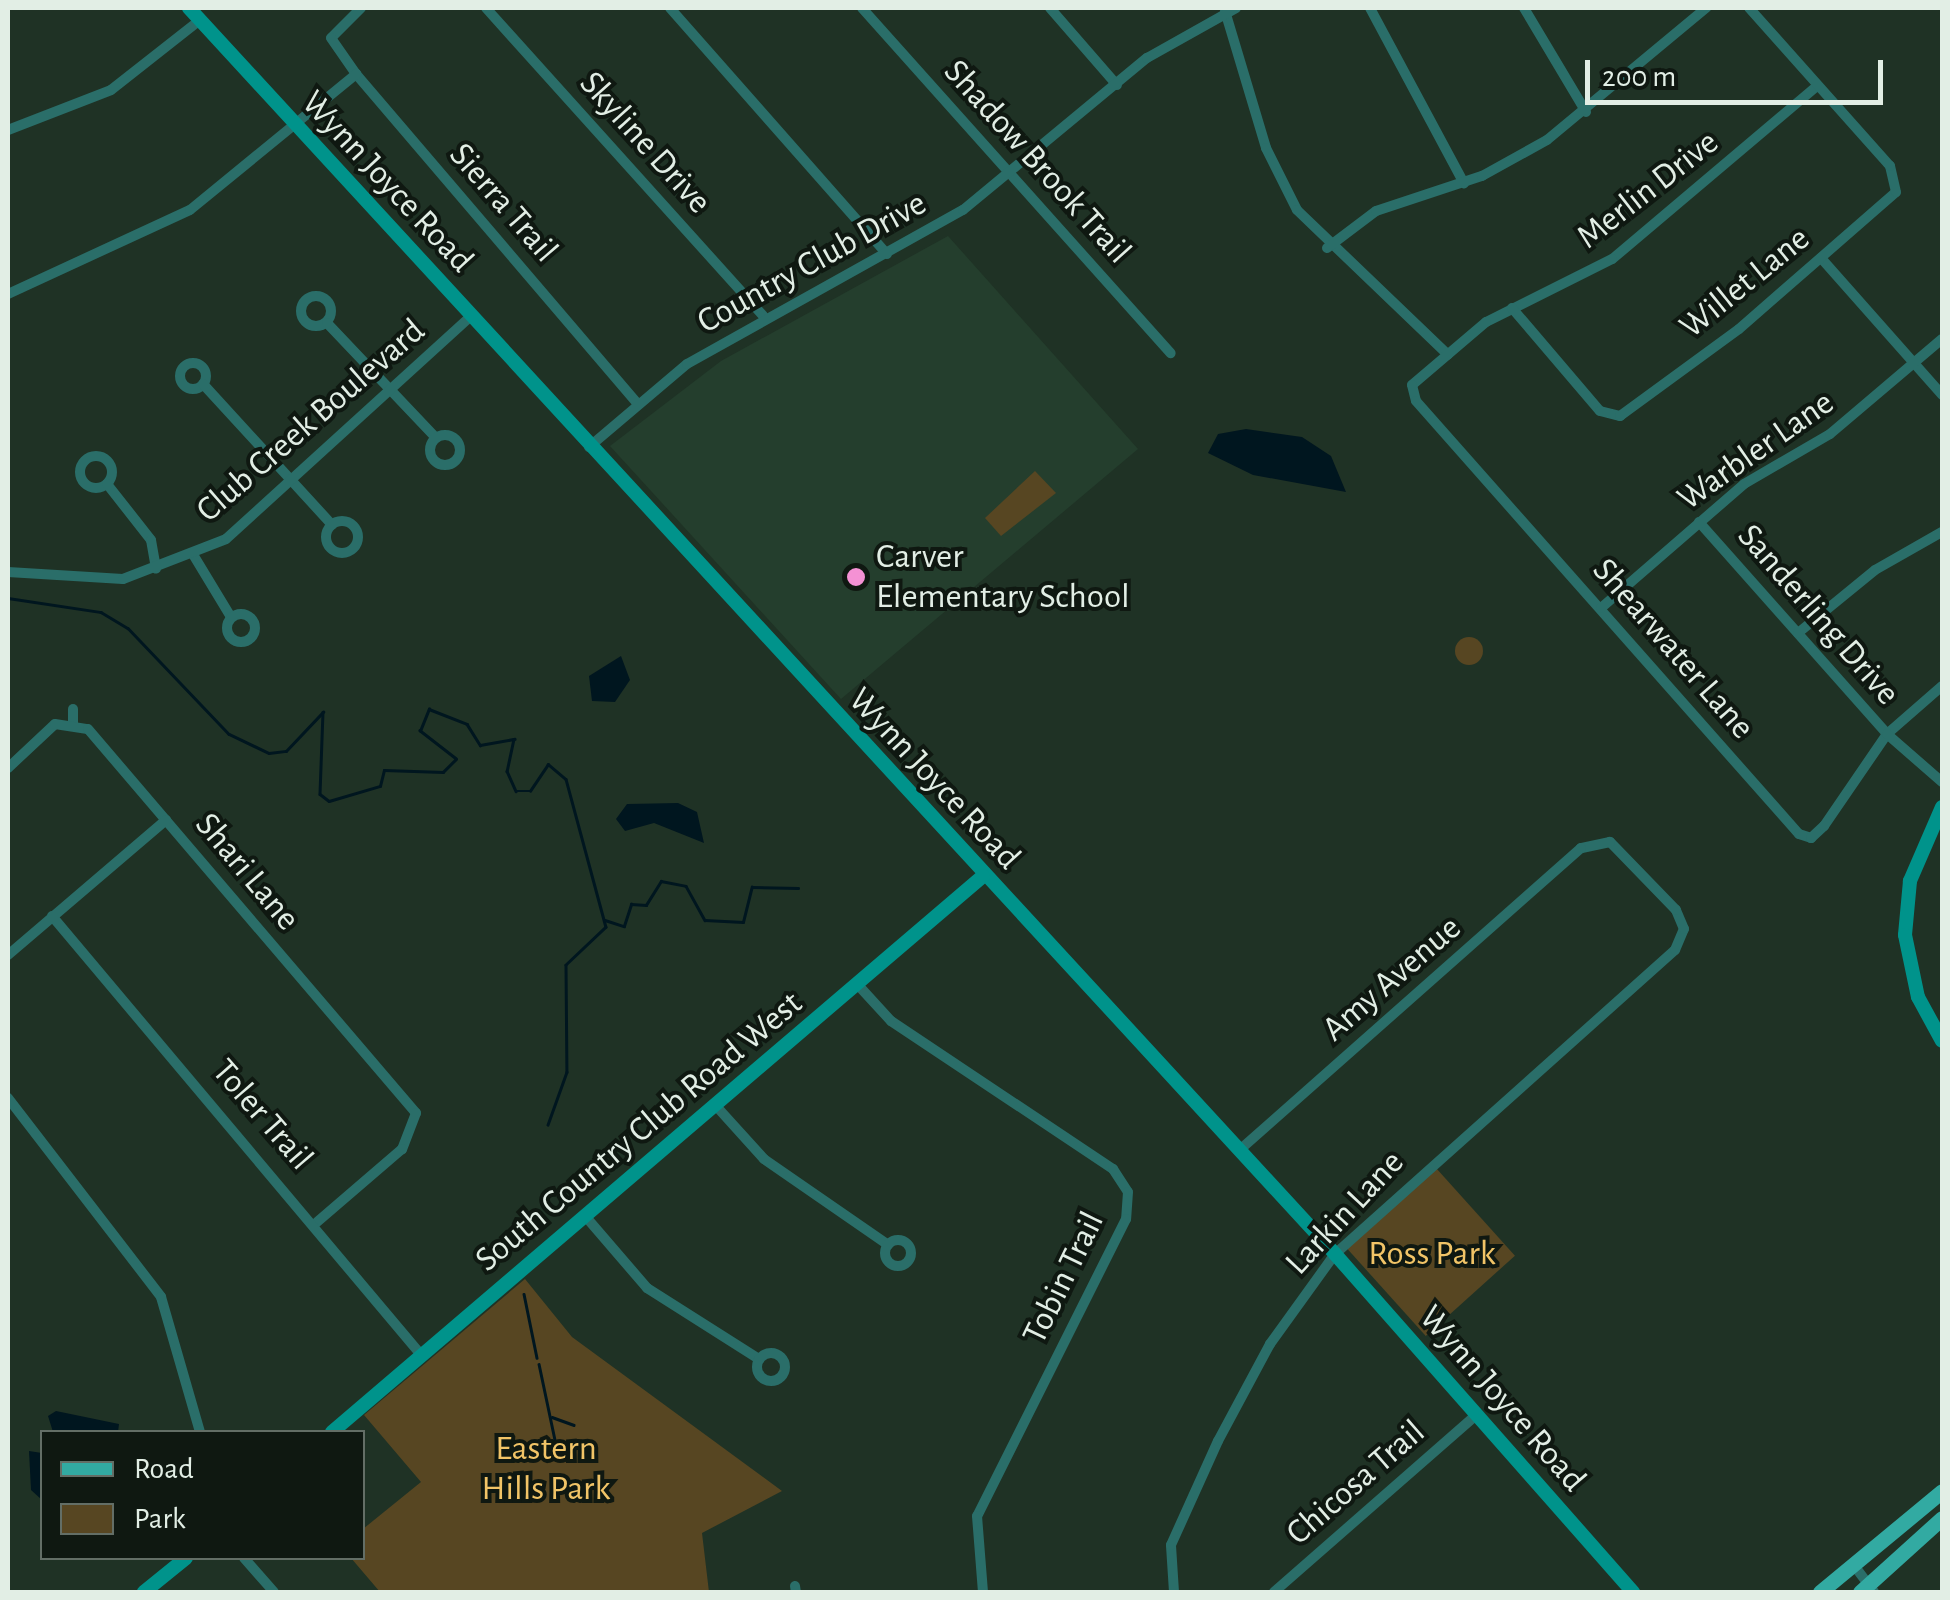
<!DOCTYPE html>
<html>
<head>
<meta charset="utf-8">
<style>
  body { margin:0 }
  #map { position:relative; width:1950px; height:1600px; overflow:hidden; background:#1f3225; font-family:"Alegreya Sans",sans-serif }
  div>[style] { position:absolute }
  .built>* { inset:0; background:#243e2d }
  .green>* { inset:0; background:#574622; transform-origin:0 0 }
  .round { border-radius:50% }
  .water>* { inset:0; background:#00161f }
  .stream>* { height:2.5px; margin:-1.25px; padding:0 1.25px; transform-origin:1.25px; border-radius:1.25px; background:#00161f }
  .street>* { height:10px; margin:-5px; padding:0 5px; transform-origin:5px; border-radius:5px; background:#2a6e69 }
  .street>.ring { margin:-5px; padding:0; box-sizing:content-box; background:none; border:10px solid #2a6e69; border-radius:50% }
  .secondary>* { height:14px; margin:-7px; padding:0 7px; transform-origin:7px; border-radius:7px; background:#00938b }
  .primary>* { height:15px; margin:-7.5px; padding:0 7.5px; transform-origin:7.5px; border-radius:7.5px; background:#32aaa2 }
  .dots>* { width:28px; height:28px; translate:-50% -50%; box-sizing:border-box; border:5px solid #0f1811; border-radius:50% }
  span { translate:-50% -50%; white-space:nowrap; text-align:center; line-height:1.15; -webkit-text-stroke:8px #0f1811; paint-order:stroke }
  .street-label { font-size:35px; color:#e2eee5 }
  .poi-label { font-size:35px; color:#e2eee5 }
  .left { translate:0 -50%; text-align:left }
  .park-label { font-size:35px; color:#f1c467 }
  .frame { position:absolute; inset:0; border:10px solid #e2eee5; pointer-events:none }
  .legend { position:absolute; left:40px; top:1430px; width:325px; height:130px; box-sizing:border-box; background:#0f1811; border:2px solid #636e66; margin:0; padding:12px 18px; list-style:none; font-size:30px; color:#e2eee5 }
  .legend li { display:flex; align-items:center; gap:20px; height:50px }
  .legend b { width:50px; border:2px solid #636e66 }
  .scale { position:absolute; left:1585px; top:60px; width:298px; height:45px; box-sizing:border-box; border:5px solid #e2eee5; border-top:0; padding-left:12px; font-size:30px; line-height:35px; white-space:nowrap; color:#e2eee5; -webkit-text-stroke:8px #0f1811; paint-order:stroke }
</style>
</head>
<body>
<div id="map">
  <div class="built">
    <div style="clip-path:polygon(948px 236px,1138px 449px,841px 699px,610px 446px,721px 361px)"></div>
  </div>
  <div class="green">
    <div style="clip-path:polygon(1035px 471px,1056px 493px,1001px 536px,985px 518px)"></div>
    <div class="round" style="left:1455px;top:637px;width:28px;height:28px"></div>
    <div style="left:1436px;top:1168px;width:118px;height:120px;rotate:48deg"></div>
    <div style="clip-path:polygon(525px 1279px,572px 1337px,782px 1491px,702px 1533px,709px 1592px,380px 1592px,351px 1558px,362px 1558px,363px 1529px,421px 1482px,364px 1415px)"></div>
  </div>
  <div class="water">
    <div style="clip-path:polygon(1246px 429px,1302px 437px,1331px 456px,1346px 492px,1253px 475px,1208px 453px,1218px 434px)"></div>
    <div style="clip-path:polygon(621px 656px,630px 680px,615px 702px,592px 701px,589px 676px)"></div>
    <div style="clip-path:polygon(678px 803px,697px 812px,704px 843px,654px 823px,625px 831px,616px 819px,627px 804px)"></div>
    <div style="clip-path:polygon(56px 1411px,119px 1424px,118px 1432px,53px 1432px,48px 1416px)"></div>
    <div style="clip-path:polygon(29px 1451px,42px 1453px,42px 1500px,31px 1490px)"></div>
  </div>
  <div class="stream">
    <div style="left:8px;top:598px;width:94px;rotate:8.6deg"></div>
    <div style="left:101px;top:612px;width:31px;rotate:31deg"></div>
    <div style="left:128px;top:628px;width:146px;rotate:46.4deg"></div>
    <div style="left:229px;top:734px;width:44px;rotate:25.4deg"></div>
    <div style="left:269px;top:753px;width:17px;rotate:-7deg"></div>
    <div style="left:286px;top:751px;width:54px;rotate:-46.5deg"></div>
    <div style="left:323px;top:712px;width:82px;rotate:92.1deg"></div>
    <div style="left:320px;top:794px;width:11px;rotate:38deg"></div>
    <div style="left:329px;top:801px;width:53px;rotate:-16.4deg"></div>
    <div style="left:380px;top:786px;width:16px;rotate:-76deg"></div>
    <div style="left:384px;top:770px;width:59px;rotate:1.9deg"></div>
    <div style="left:443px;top:772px;width:18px;rotate:-45deg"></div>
    <div style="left:456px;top:759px;width:46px;rotate:-142.1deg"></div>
    <div style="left:420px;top:731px;width:24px;rotate:-68deg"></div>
    <div style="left:429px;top:709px;width:41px;rotate:21.5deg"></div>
    <div style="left:467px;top:724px;width:25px;rotate:58deg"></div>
    <div style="left:480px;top:745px;width:35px;rotate:-10deg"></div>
    <div style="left:514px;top:739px;width:33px;rotate:102deg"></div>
    <div style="left:507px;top:771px;width:22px;rotate:66deg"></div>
    <div style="left:516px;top:791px;width:14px"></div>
    <div style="left:530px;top:791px;width:32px;rotate:-56deg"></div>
    <div style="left:548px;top:764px;width:23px;rotate:40deg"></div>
    <div style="left:566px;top:779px;width:153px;rotate:74.9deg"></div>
    <div style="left:606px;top:927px;width:55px;rotate:136.5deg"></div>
    <div style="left:566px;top:965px;width:107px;rotate:89.5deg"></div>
    <div style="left:567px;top:1072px;width:56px;rotate:109.7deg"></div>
    <div style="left:605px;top:920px;width:20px;rotate:18deg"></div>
    <div style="left:624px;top:926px;width:23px;rotate:-72deg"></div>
    <div style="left:631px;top:904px;width:15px;rotate:4deg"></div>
    <div style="left:646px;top:905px;width:28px;rotate:-58deg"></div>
    <div style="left:661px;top:881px;width:25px;rotate:11deg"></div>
    <div style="left:686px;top:886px;width:39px;rotate:61deg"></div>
    <div style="left:705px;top:920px;width:38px;rotate:3deg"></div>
    <div style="left:743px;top:922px;width:36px;rotate:-76deg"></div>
    <div style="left:752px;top:887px;width:46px;rotate:1.2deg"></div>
    <div style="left:524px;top:1294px;width:65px;rotate:78.5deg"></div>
    <div style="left:539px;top:1364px;width:83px;rotate:78.1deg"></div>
    <div style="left:552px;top:1417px;width:23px;rotate:20deg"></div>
  </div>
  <div class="street">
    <div style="left:361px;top:8px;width:42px;rotate:135deg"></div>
    <div style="left:331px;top:38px;width:44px;rotate:55.2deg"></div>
    <div style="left:356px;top:74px;width:431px;rotate:49.5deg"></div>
    <div style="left:486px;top:8px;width:414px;rotate:48deg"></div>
    <div style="left:670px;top:8px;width:328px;rotate:48.6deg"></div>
    <div style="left:862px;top:8px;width:463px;rotate:48.2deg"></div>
    <div style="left:1050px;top:8px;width:102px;rotate:49deg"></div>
    <div style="left:1370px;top:8px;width:199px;rotate:61.8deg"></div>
    <div style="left:1524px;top:8px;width:121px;rotate:59.2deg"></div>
    <div style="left:1225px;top:11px;width:143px;rotate:73.3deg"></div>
    <div style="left:1266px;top:148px;width:69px;rotate:63.4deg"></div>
    <div style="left:1297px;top:210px;width:209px;rotate:43.8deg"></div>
    <div style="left:1817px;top:86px;width:268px;rotate:139.8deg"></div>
    <div style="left:1612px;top:259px;width:141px;rotate:153.4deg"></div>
    <div style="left:1486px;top:322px;width:97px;rotate:139.6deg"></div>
    <div style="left:1412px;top:385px;width:16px;rotate:76deg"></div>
    <div style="left:1416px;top:401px;width:578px;rotate:48.51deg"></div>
    <div style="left:1799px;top:834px;width:13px;rotate:18deg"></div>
    <div style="left:1811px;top:838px;width:18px;rotate:-43deg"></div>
    <div style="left:1824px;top:826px;width:112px;rotate:-55.6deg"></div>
    <div style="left:1887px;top:734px;width:73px;rotate:-41.1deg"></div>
    <div style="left:8px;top:130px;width:110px;rotate:-21.2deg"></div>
    <div style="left:111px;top:90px;width:113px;rotate:-38.2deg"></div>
    <div style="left:1327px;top:248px;width:61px;rotate:-37.1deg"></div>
    <div style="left:1376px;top:211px;width:112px;rotate:-18.3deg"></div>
    <div style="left:1482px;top:176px;width:74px;rotate:-29deg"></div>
    <div style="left:1547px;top:140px;width:207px;rotate:-39.7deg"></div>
    <div style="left:1821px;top:258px;width:183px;rotate:48.5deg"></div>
    <div style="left:8px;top:294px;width:200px;rotate:-24.8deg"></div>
    <div style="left:190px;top:210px;width:215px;rotate:-39.3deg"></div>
    <div class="ring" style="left:301px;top:296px;width:20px;height:20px"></div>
    <div style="left:1512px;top:308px;width:135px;rotate:49.5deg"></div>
    <div style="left:1600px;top:411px;width:21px;rotate:14deg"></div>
    <div style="left:1620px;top:416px;width:147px;rotate:-36.2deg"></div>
    <div style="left:1739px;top:329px;width:208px;rotate:-41.1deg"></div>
    <div style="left:1896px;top:192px;width:27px;rotate:-103deg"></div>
    <div style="left:1890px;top:166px;width:212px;rotate:-131.7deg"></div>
    <div style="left:327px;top:323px;width:158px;rotate:46.5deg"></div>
    <div class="ring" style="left:180px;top:363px;width:16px;height:16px"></div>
    <div style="left:203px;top:384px;width:191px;rotate:47.5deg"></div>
    <div class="ring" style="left:430px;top:435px;width:20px;height:20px"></div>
    <div style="left:589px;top:447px;width:128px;rotate:-40.3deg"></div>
    <div style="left:687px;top:364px;width:316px;rotate:-29.2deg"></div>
    <div style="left:963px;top:210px;width:239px;rotate:-39.6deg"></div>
    <div style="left:1147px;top:58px;width:102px;rotate:-29.3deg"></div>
    <div class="ring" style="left:80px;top:456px;width:22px;height:22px"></div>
    <div style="left:107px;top:484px;width:71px;rotate:51.8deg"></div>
    <div style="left:151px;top:540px;width:29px;rotate:80deg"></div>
    <div class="ring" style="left:326px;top:521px;width:22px;height:22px"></div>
    <div style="left:1699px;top:522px;width:283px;rotate:48.4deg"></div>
    <div style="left:1887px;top:734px;width:73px;rotate:41.1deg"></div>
    <div style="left:194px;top:556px;width:71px;rotate:58.8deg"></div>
    <div style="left:8px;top:572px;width:115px;rotate:3.5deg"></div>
    <div style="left:123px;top:579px;width:110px;rotate:-21.2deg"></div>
    <div style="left:226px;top:539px;width:330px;rotate:-42.3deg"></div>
    <div style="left:1601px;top:608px;width:189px;rotate:-40.9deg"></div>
    <div style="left:1744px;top:484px;width:99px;rotate:-30.2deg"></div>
    <div style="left:1830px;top:434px;width:147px;rotate:-40.3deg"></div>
    <div class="ring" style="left:227px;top:614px;width:18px;height:18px"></div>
    <div style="left:1798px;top:633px;width:99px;rotate:-39.3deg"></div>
    <div style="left:1875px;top:570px;width:77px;rotate:-29.6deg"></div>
    <div style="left:73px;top:726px;width:17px;rotate:-90deg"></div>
    <div style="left:8px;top:768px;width:64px;rotate:-43.1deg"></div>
    <div style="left:55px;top:724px;width:33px;rotate:9deg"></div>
    <div style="left:88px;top:729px;width:505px;rotate:49.5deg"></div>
    <div style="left:416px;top:1113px;width:39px;rotate:111deg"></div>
    <div style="left:402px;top:1149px;width:112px;rotate:139.3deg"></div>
    <div style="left:52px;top:916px;width:575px;rotate:49.94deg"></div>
    <div style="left:8px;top:955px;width:208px;rotate:-40.5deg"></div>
    <div style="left:858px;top:985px;width:49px;rotate:47.5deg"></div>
    <div style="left:891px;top:1021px;width:267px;rotate:33.7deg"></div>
    <div style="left:1113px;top:1169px;width:27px;rotate:57deg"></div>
    <div style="left:1128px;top:1192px;width:27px;rotate:94deg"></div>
    <div style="left:1126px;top:1219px;width:332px;rotate:116.6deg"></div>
    <div style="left:977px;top:1516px;width:76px;rotate:85.5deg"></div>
    <div style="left:8px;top:1098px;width:251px;rotate:52.4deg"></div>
    <div style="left:161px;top:1297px;width:141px;rotate:73.9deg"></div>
    <div style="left:717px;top:1107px;width:70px;rotate:47.9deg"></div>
    <div style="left:764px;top:1159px;width:151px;rotate:34.7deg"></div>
    <div style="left:586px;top:1217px;width:94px;rotate:49.3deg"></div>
    <div style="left:647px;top:1288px;width:133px;rotate:32.4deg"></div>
    <div class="ring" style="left:885px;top:1240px;width:16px;height:16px"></div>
    <div class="ring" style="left:757px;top:1353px;width:18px;height:18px"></div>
    <div style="left:244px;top:1558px;width:45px;rotate:48.6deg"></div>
    <div style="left:1853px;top:1564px;width:35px;rotate:53deg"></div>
    <div style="left:795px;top:1586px;width:6px;rotate:81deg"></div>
    <div style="left:1174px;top:1592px;width:47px;rotate:-93.7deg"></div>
    <div style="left:1171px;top:1545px;width:114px;rotate:-65.7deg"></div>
    <div style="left:1218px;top:1441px;width:110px;rotate:-61.8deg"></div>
    <div style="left:1270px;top:1344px;width:111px;rotate:-54.2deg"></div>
    <div style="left:1335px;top:1254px;width:456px;rotate:-41.8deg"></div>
    <div style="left:1675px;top:950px;width:23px;rotate:-67deg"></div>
    <div style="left:1684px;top:929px;width:21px;rotate:-113deg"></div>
    <div style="left:1676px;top:910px;width:95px;rotate:-134.1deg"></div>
    <div style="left:1610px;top:842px;width:30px;rotate:168deg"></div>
    <div style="left:1581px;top:848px;width:457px;rotate:138.5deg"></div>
    <div style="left:1274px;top:1592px;width:267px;rotate:-41.2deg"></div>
  </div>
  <div class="secondary">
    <div style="left:189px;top:8px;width:1693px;rotate:47.39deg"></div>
    <div style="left:1335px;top:1254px;width:451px;rotate:48.6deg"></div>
    <div style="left:1942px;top:807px;width:81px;rotate:113.4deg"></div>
    <div style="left:1910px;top:881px;width:54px;rotate:95.3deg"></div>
    <div style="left:1905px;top:935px;width:63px;rotate:78.2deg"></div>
    <div style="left:1918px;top:997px;width:50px;rotate:61.4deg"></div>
    <div style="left:332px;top:1432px;width:856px;rotate:-40.5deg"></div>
    <div style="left:144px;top:1592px;width:54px;rotate:-39deg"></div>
  </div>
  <div class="primary">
    <div style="left:1820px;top:1592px;width:158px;rotate:-39.6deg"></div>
    <div style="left:1860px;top:1592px;width:110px;rotate:-42.1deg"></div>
  </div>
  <div class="dots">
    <div style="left:856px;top:577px;background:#f491d4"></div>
  </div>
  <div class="street-label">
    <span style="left:645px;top:143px;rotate:48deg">Skyline Drive</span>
    <span style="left:1037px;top:162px;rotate:48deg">Shadow Brook Trail</span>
    <span style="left:387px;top:182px;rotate:47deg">Wynn Joyce Road</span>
    <span style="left:1648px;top:190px;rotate:-38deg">Merlin Drive</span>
    <span style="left:503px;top:203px;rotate:49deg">Sierra Trail</span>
    <span style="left:812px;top:263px;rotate:-29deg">Country Club Drive</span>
    <span style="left:1745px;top:283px;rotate:-39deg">Willet Lane</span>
    <span style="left:311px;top:421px;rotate:-41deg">Club Creek Boulevard</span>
    <span style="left:1756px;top:451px;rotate:-35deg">Warbler Lane</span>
    <span style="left:1818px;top:615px;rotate:49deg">Sanderling Drive</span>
    <span style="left:1673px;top:649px;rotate:49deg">Shearwater Lane</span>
    <span style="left:934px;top:779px;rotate:47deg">Wynn Joyce Road</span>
    <span style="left:247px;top:872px;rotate:50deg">Shari Lane</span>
    <span style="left:1392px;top:979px;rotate:-41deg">Amy Avenue</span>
    <span style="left:262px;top:1115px;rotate:49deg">Toler Trail</span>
    <span style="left:639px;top:1132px;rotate:-40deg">South Country Club Road West</span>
    <span style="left:1345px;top:1213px;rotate:-47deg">Larkin Lane</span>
    <span style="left:1064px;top:1278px;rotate:-64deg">Tobin Trail</span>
    <span style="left:1502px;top:1399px;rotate:49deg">Wynn Joyce Road</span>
    <span style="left:1356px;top:1483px;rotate:-41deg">Chicosa Trail</span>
  </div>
  <div class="poi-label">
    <span class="left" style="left:876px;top:577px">Carver<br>Elementary School</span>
  </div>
  <div class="park-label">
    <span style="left:1432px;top:1254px">Ross Park</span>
    <span style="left:546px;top:1469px">Eastern<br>Hills Park</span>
  </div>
  <div class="frame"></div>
  <ul class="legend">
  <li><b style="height:12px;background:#32aaa2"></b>Road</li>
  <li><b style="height:28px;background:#574622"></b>Park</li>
  </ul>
  <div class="scale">200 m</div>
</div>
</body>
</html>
